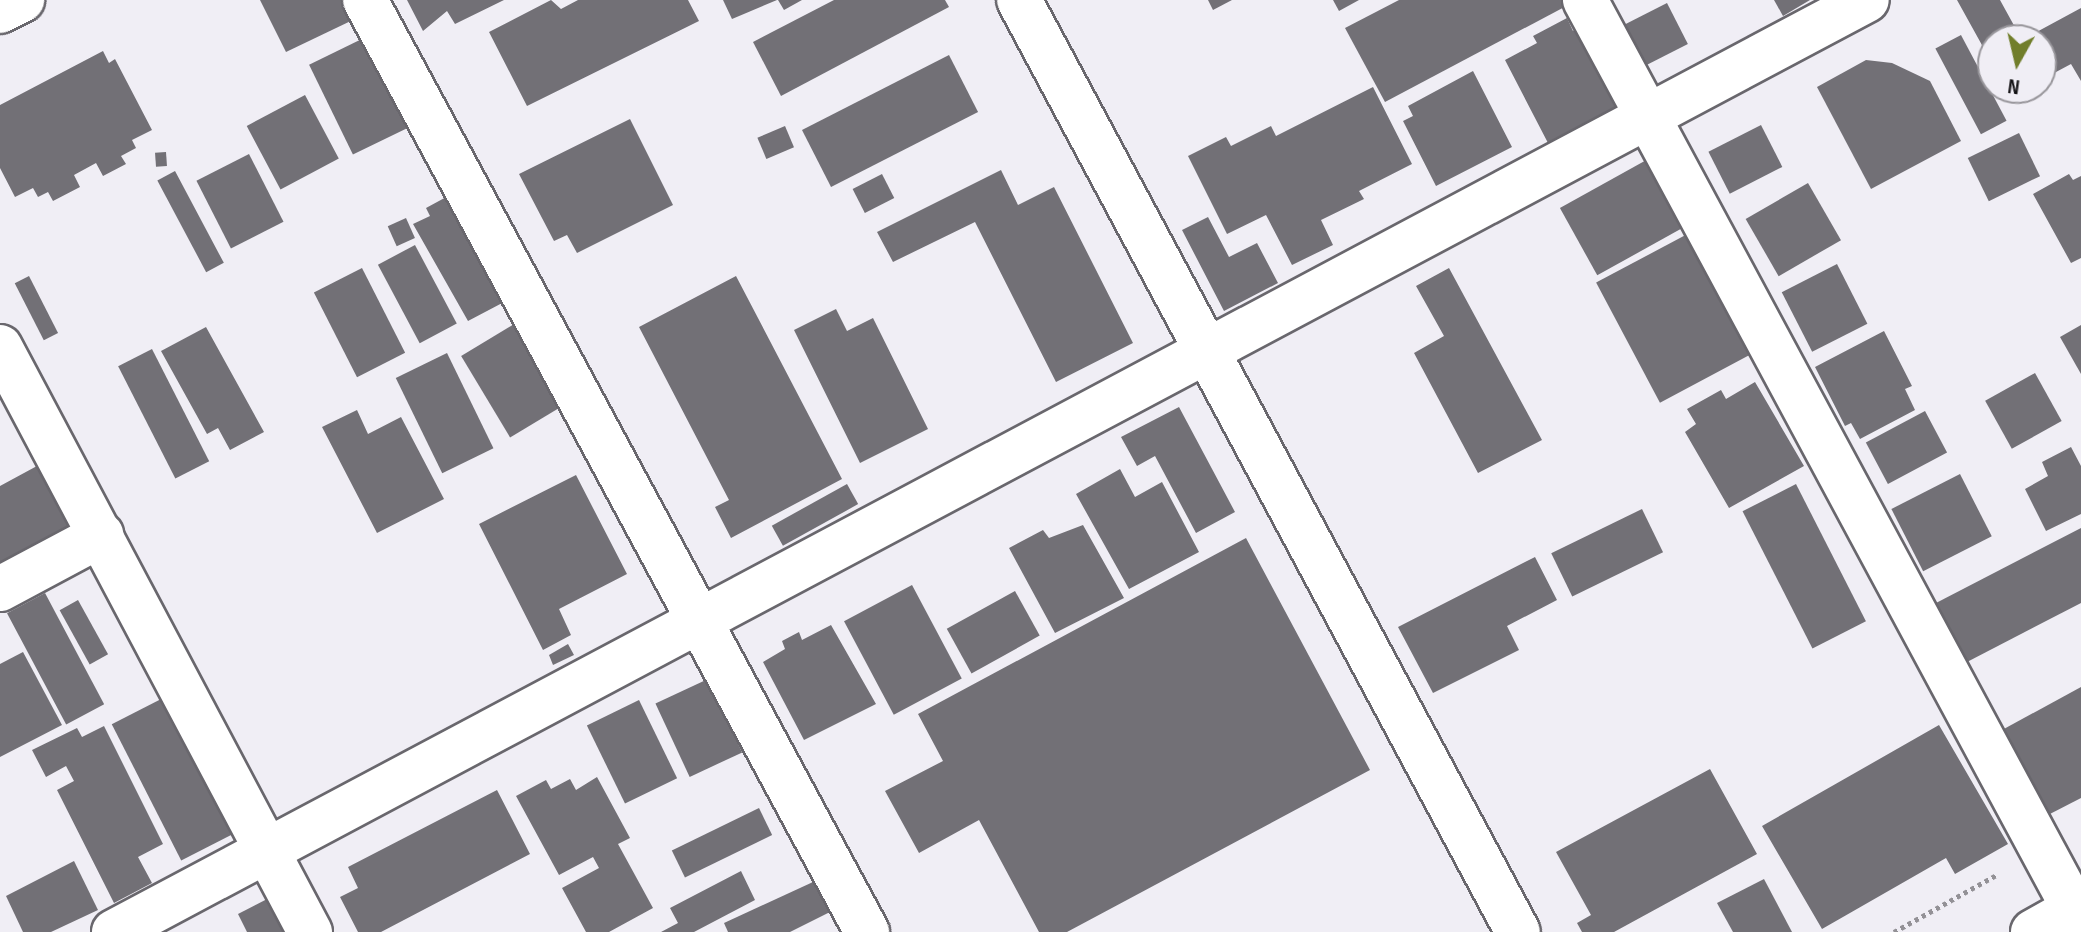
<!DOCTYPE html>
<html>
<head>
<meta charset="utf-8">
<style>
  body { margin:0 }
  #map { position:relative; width:2081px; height:932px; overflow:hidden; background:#f0eef5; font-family:"Sofia Sans Condensed",sans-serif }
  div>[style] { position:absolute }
  .building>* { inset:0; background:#727076; transform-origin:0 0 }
  .path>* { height:5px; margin-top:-2.5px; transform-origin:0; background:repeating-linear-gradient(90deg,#939196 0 4px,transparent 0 8px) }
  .roads { filter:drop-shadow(2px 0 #69676d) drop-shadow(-2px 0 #69676d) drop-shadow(0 2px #69676d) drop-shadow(0 -2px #69676d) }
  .minor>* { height:44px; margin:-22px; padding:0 22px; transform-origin:22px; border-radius:22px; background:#fff }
  .major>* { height:44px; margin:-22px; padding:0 22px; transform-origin:22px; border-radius:22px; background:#fff }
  span { translate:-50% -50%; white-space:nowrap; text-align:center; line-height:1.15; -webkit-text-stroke:8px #f0eef5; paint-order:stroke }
  .north { position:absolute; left:1977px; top:24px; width:80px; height:80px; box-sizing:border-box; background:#f0eef5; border:2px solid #98969b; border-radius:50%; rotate:188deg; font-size:22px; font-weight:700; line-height:32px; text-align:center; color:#131215 }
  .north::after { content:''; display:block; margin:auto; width:28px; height:36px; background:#717e2b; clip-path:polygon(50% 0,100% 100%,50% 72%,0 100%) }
</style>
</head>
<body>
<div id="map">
  <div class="building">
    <div style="clip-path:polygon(260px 0,348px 0,357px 18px,286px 52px)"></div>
    <div style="clip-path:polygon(407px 0,504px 0,455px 24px,447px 11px,423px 31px)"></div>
    <div style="clip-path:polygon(551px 0,561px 9px,578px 0,688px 0,699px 21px,527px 106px,489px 32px)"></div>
    <div style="clip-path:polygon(723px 0,777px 0,732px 19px)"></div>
    <div style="clip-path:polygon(778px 0,802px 0,784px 10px)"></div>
    <div style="clip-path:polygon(834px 0,945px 0,949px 7px,781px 96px,753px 42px)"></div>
    <div style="clip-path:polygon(1208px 0,1232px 0,1213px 10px)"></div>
    <div style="clip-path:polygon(1333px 0,1359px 0,1339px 11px)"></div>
    <div style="clip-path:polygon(1399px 0,1570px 0,1572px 3px,1385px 102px,1345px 28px)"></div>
    <div style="clip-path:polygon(1774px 0,1810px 0,1783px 16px)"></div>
    <div style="clip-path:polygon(1957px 0,2000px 0,2022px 40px,2081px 8px,2081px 81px,2071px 64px,2041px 80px,2041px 40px,1993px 40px,1993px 65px)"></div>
    <div style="left:1667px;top:3px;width:46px;height:48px;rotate:63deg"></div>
    <div style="clip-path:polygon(1567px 18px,1573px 31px,1580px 27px,1621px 104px,1548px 143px,1505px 60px,1537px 43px,1533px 36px)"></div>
    <div style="left:372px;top:34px;width:100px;height:70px;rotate:64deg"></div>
    <div style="left:1961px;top:35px;width:97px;height:29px;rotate:62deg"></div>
    <div style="clip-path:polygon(103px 51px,109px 63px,115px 59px,152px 130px,132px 140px,136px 148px,121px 156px,126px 164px,103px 176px,96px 163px,74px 175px,80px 187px,53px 201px,48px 192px,38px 197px,33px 188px,15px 197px,0 168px,0 105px)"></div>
    <div style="left:949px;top:55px;width:64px;height:165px;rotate:63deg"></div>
    <div style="clip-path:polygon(1866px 60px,1892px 63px,1930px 81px,1961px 141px,1871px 189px,1817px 87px)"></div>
    <div style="clip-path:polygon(1473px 71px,1512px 147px,1436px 186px,1403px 121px,1413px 116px,1408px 106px)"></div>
    <div style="clip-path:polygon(1373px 87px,1412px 164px,1359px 191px,1364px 199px,1321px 220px,1333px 245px,1292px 265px,1266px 215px,1227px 234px,1188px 156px,1226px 137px,1231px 146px,1271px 126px,1276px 136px)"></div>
    <div style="left:305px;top:95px;width:72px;height:66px;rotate:62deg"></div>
    <div style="clip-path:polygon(630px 119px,673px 205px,577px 253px,567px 235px,554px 241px,519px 174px)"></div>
    <div style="left:1761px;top:125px;width:47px;height:59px;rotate:63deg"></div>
    <div style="left:785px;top:126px;width:23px;height:30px;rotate:67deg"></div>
    <div style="left:2019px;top:133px;width:48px;height:57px;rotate:64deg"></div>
    <div style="left:166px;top:152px;width:14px;height:11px;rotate:86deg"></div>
    <div style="left:249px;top:154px;width:76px;height:59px;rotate:63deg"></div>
    <div style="left:1650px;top:158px;width:77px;height:103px;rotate:61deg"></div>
    <div style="clip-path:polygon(1001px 170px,1018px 205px,1054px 187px,1133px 343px,1056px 382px,975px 222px,893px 262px,877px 232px)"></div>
    <div style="left:175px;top:171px;width:104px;height:20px;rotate:62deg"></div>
    <div style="left:882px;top:174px;width:27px;height:33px;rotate:63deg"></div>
    <div style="clip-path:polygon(2069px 174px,2073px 180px,2081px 176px,2081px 258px,2071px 263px,2033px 194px)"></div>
    <div style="left:1808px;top:183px;width:66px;height:72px;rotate:60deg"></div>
    <div style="clip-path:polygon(450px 195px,506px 301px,468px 321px,413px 224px,430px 216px,426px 208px)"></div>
    <div style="clip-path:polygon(1208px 217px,1229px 257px,1257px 243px,1278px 283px,1224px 311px,1182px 230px)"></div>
    <div style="left:406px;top:218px;width:22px;height:20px;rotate:66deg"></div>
    <div style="left:1695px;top:230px;width:136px;height:112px;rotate:62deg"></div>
    <div style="left:415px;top:245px;width:89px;height:42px;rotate:62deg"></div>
    <div style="left:1837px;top:264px;width:67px;height:62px;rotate:63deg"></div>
    <div style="left:362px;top:268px;width:95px;height:54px;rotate:63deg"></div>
    <div style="clip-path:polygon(1449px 268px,1542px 440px,1478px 473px,1414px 353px,1444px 336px,1416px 286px)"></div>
    <div style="left:29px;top:276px;width:64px;height:16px;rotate:63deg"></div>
    <div style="clip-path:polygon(736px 276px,842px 479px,731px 538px,715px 507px,729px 500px,639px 327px)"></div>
    <div style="clip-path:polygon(836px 309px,847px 331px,873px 318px,928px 429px,860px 463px,794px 330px)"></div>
    <div style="left:516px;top:323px;width:95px;height:64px;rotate:59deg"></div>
    <div style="clip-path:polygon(2081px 325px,2081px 374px,2060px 337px)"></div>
    <div style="clip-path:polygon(206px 327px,264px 432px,230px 450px,218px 428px,207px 434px,161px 351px)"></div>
    <div style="clip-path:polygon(1884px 331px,1912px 386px,1905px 389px,1915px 410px,1860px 439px,1851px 423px,1845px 426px,1815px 367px)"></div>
    <div style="left:152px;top:349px;width:126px;height:38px;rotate:63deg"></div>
    <div style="left:447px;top:353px;width:106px;height:57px;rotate:64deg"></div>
    <div style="left:2035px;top:373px;width:55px;height:57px;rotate:61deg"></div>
    <div style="clip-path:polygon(1755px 382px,1804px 466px,1729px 508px,1685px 432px,1696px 424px,1687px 409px,1721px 390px,1726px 399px)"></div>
    <div style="clip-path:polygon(1179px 407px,1235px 512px,1196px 533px,1155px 456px,1137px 466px,1121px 437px)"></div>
    <div style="clip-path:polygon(357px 410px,368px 434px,401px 417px,444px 499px,377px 533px,322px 427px)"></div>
    <div style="left:1925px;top:411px;width:47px;height:67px;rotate:62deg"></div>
    <div style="clip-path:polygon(2071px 447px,2081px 466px,2081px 514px,2046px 531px,2025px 489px,2048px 476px,2042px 462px)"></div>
    <div style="clip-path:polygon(48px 460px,82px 527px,50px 544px,47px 538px,0 563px,0 486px)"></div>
    <div style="clip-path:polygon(1120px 469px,1135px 497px,1162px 482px,1199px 552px,1129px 589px,1076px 494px)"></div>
    <div style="left:1960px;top:474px;width:70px;height:77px;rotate:63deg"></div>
    <div style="clip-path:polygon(576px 475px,627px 574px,559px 609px,571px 635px,543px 650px,479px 524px)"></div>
    <div style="left:847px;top:484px;width:23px;height:86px;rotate:61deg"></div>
    <div style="left:1796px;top:484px;width:154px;height:60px;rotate:63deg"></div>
    <div style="left:1642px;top:509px;width:48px;height:101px;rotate:64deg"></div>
    <div style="clip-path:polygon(1083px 525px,1124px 598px,1055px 633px,1009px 548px,1043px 530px,1049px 538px)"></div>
    <div style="clip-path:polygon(2081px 528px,2081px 603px,1967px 662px,1936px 603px)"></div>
    <div style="clip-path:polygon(1246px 538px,1370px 770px,1067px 932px,1039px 932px,979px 820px,919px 853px,885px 791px,943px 761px,918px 714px)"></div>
    <div style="clip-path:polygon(1535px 557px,1557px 600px,1507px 626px,1519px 650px,1433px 693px,1398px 627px)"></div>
    <div style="left:912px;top:585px;width:106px;height:77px;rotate:62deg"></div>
    <div style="left:1015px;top:591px;width:51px;height:78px;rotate:61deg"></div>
    <div style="left:45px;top:593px;width:126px;height:43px;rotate:62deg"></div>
    <div style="left:78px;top:600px;width:62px;height:21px;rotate:61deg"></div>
    <div style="clip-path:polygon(831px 625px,876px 704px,804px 740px,763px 662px,785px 649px,782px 641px,799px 632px,802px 640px)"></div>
    <div style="clip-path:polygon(568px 644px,574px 655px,553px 665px,549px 655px)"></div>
    <div style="clip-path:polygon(23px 652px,62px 725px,0 757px,0 664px)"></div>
    <div style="left:708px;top:679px;width:81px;height:58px;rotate:65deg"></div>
    <div style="clip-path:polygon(2081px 687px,2081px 798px,2046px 816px,2002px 730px)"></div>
    <div style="left:167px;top:696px;width:153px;height:62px;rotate:63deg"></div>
    <div style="left:639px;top:700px;width:87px;height:58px;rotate:64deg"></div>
    <div style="clip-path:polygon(1939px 725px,2008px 844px,1955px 874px,1946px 858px,1822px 929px,1762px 826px)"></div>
    <div style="clip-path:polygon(104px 726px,163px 844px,138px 857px,152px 883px,114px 903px,57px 790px,74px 781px,66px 766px,46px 777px,32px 750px,77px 728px,82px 737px)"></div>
    <div style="clip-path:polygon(1710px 769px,1757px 854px,1614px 932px,1582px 932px,1577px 923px,1591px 915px,1556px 852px)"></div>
    <div style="clip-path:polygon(597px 777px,630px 838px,618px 844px,653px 908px,609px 932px,586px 932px,562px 888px,599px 868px,593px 857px,559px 875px,516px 796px,546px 780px,551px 789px,570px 779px,576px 790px)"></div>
    <div style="clip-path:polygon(497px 790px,530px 854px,381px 932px,358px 932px,340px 897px,358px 888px,348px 867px)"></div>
    <div style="left:759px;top:808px;width:30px;height:97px;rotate:64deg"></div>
    <div style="clip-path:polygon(74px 861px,98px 910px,51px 932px,23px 932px,6px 896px)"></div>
    <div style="clip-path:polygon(741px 871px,755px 900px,694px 932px,661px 932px,678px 923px,670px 908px)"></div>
    <div style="clip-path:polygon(1764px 879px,1792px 932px,1733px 932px,1717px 903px)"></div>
    <div style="clip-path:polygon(813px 882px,830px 912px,790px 932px,728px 932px,724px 923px)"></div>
    <div style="clip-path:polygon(273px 896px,293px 932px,247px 932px,238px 914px)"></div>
  </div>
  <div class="path">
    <div style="left:1894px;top:932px;width:119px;rotate:-29.1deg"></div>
  </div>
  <div class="roads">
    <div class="minor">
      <div style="left:365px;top:0;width:1059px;rotate:61.69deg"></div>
      <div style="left:1019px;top:0;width:1057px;rotate:61.84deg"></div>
      <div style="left:1585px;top:0;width:1047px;rotate:61.72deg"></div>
      <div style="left:0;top:11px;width:25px;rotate:-27deg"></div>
      <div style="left:0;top:347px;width:662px;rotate:62.08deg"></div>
      <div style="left:0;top:589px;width:115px;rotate:-28.1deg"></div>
      <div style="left:114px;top:932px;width:1985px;rotate:-28deg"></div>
    </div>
    <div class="major">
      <div style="left:2033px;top:932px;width:55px;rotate:-29.4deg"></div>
    </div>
  </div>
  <div class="north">N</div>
</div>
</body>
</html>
